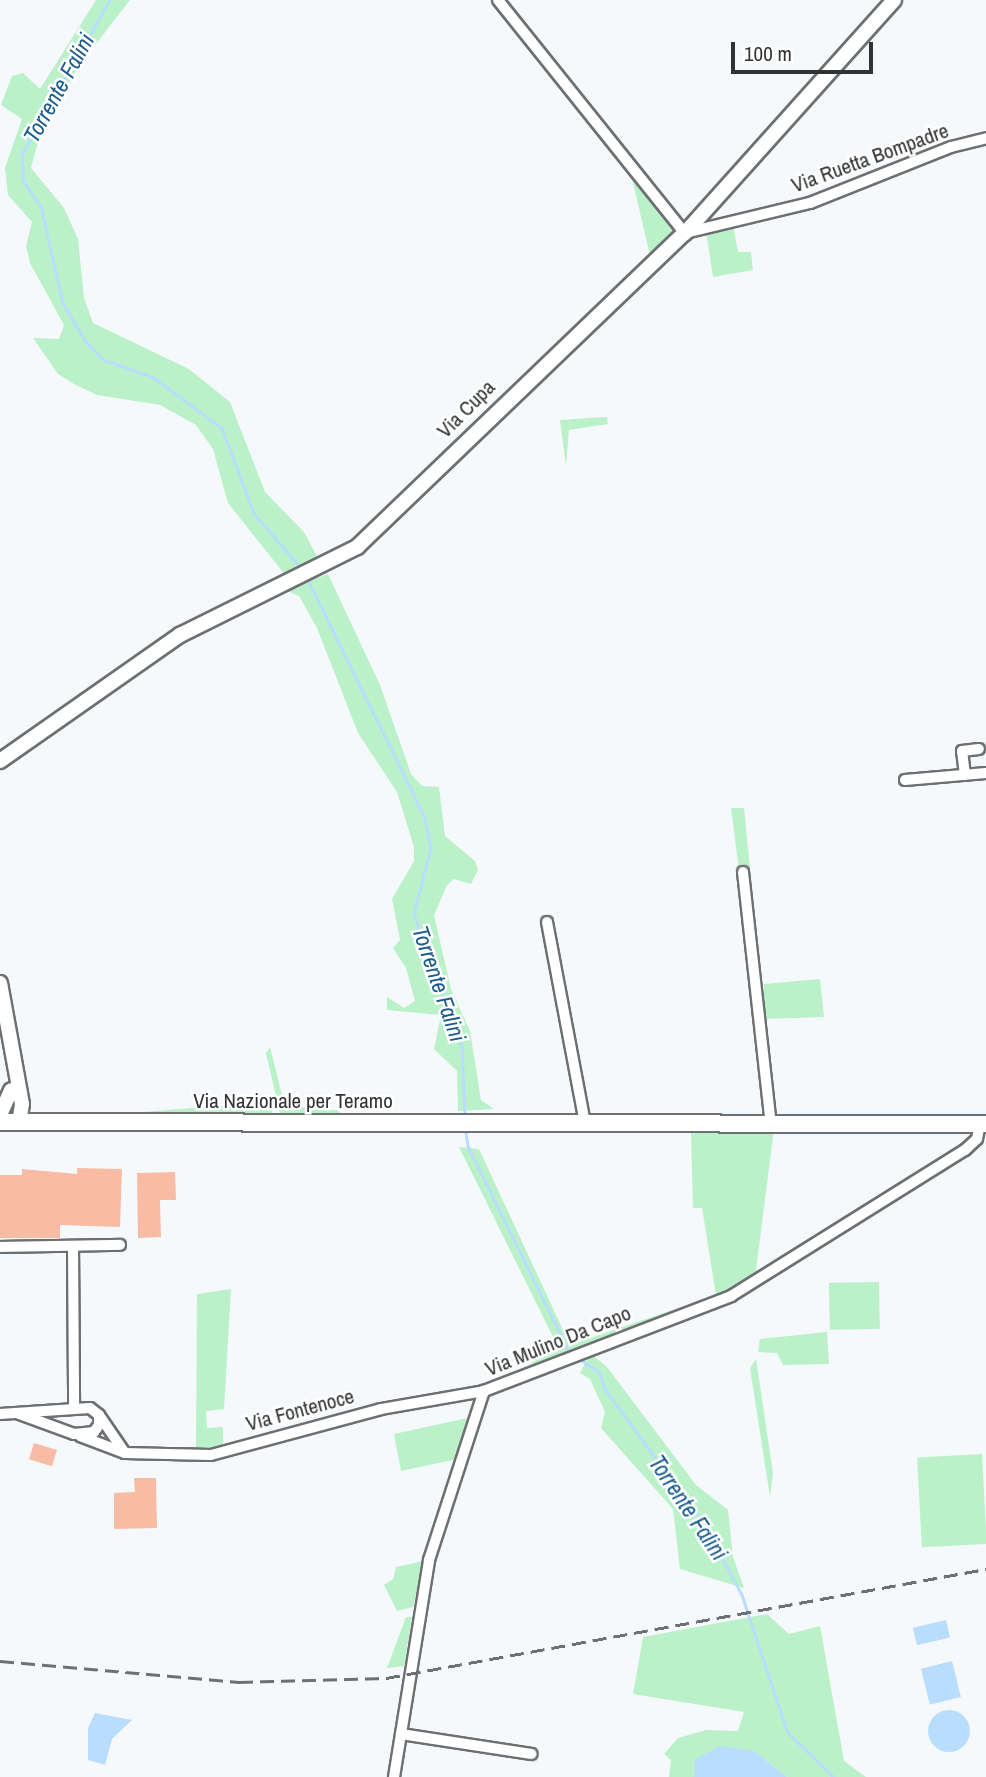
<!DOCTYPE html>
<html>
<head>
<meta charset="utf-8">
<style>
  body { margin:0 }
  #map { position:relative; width:986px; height:1777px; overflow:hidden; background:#f6f9fc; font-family:"Archivo Narrow",sans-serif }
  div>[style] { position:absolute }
  .green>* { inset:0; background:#baf1c9; transform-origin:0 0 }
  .water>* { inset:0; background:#b9ddfd; transform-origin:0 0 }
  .round { border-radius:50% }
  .stream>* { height:2.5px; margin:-1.25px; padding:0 1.25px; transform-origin:1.25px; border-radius:1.25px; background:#b9ddfd }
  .building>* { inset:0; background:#f7bca3; transform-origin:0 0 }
  .roads { filter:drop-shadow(2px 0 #6d7072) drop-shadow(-2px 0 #6d7072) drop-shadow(0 2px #6d7072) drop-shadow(0 -2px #6d7072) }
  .street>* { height:10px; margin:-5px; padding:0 5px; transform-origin:5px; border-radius:5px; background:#fff }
  .secondary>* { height:14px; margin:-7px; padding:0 7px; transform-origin:7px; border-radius:7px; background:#fff }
  .primary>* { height:16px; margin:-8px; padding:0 8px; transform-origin:8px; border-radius:8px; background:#fff }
  .rail>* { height:2.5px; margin-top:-1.25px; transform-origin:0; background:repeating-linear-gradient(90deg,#6e7071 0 14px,transparent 0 21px) }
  span { translate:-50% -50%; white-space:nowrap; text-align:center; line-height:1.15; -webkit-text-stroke:5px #fff; paint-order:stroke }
  .street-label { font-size:21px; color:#313233 }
  .water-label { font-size:23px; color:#1b5c8c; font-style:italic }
  .scale { position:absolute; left:731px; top:42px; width:142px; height:32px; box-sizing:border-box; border:4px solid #313233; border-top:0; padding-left:9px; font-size:21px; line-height:24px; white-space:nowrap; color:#313233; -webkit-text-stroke:5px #fff; paint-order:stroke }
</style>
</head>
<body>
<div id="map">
  <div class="green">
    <div style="clip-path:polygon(96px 0,130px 0,78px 67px,38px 142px,31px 168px,64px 208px,78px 239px,84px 298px,93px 323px,189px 369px,230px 402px,265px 492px,304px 532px,319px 560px,286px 576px,228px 503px,213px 449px,196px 425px,160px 405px,97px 395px,74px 384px,58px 374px,33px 338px,59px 339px,64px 325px,30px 263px,26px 246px,32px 222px,8px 195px,5px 168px,22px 119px,1px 105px,12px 76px,23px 73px,40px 89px)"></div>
    <div style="clip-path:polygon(633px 171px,680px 231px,651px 260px,632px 178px)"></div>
    <div style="clip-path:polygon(733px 225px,738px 252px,751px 252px,753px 270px,713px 277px,706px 231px)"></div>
    <div style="clip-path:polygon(607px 417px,608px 424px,569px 430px,566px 466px,560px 420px)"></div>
    <div style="clip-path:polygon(328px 574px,380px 685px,411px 774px,422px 786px,439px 787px,445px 836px,475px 861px,478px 870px,471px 884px,454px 879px,447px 885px,434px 915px,451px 989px,470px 1031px,481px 1100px,494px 1109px,458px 1111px,457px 1071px,434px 1049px,441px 1015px,387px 1010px,387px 997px,404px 1008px,415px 1001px,406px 968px,393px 948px,400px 940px,392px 899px,414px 861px,414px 847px,397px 792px,358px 733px,317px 628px,299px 596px,285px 590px)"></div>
    <div style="clip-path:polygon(731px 808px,744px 808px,750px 869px,739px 870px)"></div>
    <div style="clip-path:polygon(820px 979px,824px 1017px,764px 1019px,764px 984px)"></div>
    <div style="clip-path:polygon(270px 1047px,283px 1099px,310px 1110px,337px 1110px,345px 1117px,281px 1118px,266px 1053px)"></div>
    <div style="clip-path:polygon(230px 1105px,271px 1106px,273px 1117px,130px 1113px)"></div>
    <div style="clip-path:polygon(774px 1129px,755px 1278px,716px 1295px,527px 1367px,556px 1343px,459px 1147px,479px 1149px,570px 1345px,716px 1295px,702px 1208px,693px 1208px,691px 1132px)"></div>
    <div style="left:879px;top:1282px;width:47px;height:50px;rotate:89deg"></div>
    <div style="clip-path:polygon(231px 1289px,224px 1409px,206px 1411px,207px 1428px,223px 1427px,223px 1445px,196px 1450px,197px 1294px)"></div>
    <div style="clip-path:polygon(827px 1332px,829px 1364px,783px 1365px,777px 1353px,758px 1352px,760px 1339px)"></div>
    <div style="clip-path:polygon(590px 1353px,607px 1367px,696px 1485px,728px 1510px,733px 1557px,744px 1588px,680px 1569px,673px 1509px,601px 1428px,605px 1412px,590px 1379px,580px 1373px)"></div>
    <div style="clip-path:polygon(756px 1359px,773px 1473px,770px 1497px,750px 1368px)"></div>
    <div style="clip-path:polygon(472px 1417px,457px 1459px,401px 1471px,394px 1434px)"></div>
    <div style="left:982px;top:1454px;width:90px;height:65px;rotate:87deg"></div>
    <div style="clip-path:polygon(424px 1561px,413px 1607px,397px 1611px,384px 1585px,393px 1579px,396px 1567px)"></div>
    <div style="clip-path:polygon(767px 1614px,789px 1634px,820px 1626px,844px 1761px,866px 1777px,787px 1777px,754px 1751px,695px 1760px,694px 1777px,669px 1777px,671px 1760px,664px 1754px,678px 1738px,706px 1730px,738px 1731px,744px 1712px,633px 1694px,643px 1637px)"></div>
    <div style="clip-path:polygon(406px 1617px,412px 1617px,404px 1666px,387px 1668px)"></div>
  </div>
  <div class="water">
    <div style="left:946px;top:1620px;width:18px;height:34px;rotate:77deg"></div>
    <div style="left:952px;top:1661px;width:37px;height:32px;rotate:76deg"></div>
    <div class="round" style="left:928px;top:1710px;width:42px;height:42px"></div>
    <div style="clip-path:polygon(95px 1713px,132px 1720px,112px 1739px,105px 1765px,88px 1760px,88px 1728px)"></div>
    <div style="clip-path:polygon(719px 1746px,754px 1751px,787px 1777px,694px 1777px,695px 1760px)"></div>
  </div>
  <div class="stream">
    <div style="left:110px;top:0;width:178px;rotate:119.6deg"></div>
    <div style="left:22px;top:155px;width:27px;rotate:86deg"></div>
    <div style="left:24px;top:182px;width:29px;rotate:55deg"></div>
    <div style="left:41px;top:206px;width:99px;rotate:77.2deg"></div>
    <div style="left:63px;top:303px;width:45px;rotate:59.5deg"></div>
    <div style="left:86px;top:342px;width:25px;rotate:45deg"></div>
    <div style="left:104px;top:360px;width:52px;rotate:19.1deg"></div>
    <div style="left:153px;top:377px;width:86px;rotate:36.5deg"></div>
    <div style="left:222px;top:428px;width:91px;rotate:69.4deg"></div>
    <div style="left:254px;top:513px;width:72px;rotate:49.5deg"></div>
    <div style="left:309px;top:582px;width:263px;rotate:63.8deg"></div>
    <div style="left:425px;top:818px;width:31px;rotate:79deg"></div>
    <div style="left:431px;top:848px;width:68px;rotate:104.4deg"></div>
    <div style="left:414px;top:914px;width:140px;rotate:69.9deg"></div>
    <div style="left:462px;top:1045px;width:72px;rotate:87.6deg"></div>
    <div style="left:465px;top:1127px;width:19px;rotate:81deg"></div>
    <div style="left:468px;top:1146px;width:229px;rotate:63.8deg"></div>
    <div style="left:580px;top:1359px;width:24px;rotate:35deg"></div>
    <div style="left:600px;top:1373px;width:17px;rotate:73deg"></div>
    <div style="left:605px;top:1389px;width:169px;rotate:53.7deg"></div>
    <div style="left:705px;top:1525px;width:79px;rotate:62.1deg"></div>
    <div style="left:742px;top:1595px;width:145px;rotate:71.6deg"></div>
    <div style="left:788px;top:1733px;width:64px;rotate:43.7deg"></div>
  </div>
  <div class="building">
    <div style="clip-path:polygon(77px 1168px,122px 1169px,120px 1227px,60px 1225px,60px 1238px,0 1238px,0 1175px,22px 1175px,22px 1169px,77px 1174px)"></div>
    <div style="clip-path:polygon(175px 1172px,176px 1200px,160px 1200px,161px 1237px,138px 1238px,137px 1173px)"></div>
    <div style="left:34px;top:1443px;width:24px;height:17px;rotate:17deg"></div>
    <div style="clip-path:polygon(134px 1478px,156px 1478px,157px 1528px,114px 1529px,114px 1493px,135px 1492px)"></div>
  </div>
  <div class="roads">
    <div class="street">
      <div style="left:498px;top:0;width:299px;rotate:51.3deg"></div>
      <div style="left:685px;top:233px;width:129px;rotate:-13.5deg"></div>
      <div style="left:810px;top:203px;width:152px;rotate:-21.7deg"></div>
      <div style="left:951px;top:147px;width:36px;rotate:-14deg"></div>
      <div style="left:965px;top:775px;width:24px;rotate:-97deg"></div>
      <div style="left:962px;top:751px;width:17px;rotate:-7deg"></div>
      <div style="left:905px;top:780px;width:81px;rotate:-4.9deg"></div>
      <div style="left:743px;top:872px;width:254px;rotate:83.7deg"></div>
      <div style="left:547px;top:922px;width:205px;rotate:79.3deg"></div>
      <div style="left:73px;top:1246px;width:163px;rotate:89.6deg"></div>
      <div style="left:0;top:1247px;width:120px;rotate:-1deg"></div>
      <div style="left:0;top:1414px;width:90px;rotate:-3.8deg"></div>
      <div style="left:90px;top:1408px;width:11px;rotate:38deg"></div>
      <div style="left:99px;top:1415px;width:10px;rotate:90deg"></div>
      <div style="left:99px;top:1425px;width:9px;rotate:126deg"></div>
      <div style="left:94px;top:1432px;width:20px;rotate:174deg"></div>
      <div style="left:74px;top:1434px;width:61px;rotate:-159.8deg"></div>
      <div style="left:80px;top:1436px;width:48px;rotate:20.7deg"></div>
      <div style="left:125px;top:1453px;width:46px;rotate:-124.4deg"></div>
      <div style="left:125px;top:1453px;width:86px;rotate:1.3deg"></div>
      <div style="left:211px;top:1455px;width:176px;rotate:-15.1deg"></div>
      <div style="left:381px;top:1409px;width:105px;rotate:-9.9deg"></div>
      <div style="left:484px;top:1391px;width:265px;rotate:-21deg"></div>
      <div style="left:731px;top:1296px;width:276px;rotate:-32deg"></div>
      <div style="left:965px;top:1150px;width:16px;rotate:-43deg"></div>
      <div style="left:977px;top:1139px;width:15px;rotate:-79deg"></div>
      <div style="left:401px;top:1734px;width:132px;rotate:8.7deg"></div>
      <div style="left:394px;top:1777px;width:220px;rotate:-80.8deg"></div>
      <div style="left:429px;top:1560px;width:178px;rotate:-72deg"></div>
    </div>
    <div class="secondary">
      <div style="left:0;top:761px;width:220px;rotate:-35deg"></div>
      <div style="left:180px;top:635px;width:198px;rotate:-26.4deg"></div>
      <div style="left:357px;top:547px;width:454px;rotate:-43.8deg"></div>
      <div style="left:685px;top:233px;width:313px;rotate:-48.1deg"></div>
      <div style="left:0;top:983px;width:123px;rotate:79.7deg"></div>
      <div style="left:22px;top:1104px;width:18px;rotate:99deg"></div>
      <div style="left:0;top:1115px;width:27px;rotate:-66deg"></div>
    </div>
    <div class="primary">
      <div style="left:0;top:1122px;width:986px;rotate:0.12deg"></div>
    </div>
  </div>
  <div class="rail">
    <div style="left:0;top:1661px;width:240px;rotate:5deg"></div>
    <div style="left:239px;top:1682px;width:147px;rotate:-1.6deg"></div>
    <div style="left:386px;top:1678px;width:610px;rotate:-10.3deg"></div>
  </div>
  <div class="street-label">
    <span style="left:870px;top:158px;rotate:-20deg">Via Ruetta Bompadre</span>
    <span style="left:466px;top:409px;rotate:-45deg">Via Cupa</span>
    <span style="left:293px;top:1101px">Via Nazionale per Teramo</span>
    <span style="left:558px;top:1341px;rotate:-22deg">Via Mulino Da Capo</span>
    <span style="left:300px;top:1410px;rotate:-15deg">Via Fontenoce</span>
  </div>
  <div class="water-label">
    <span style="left:59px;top:88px;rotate:-61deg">Torrente Falini</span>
    <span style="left:439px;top:984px;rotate:71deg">Torrente Falini</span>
    <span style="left:688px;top:1508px;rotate:56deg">Torrente Falini</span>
  </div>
  <div class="scale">100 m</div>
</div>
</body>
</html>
